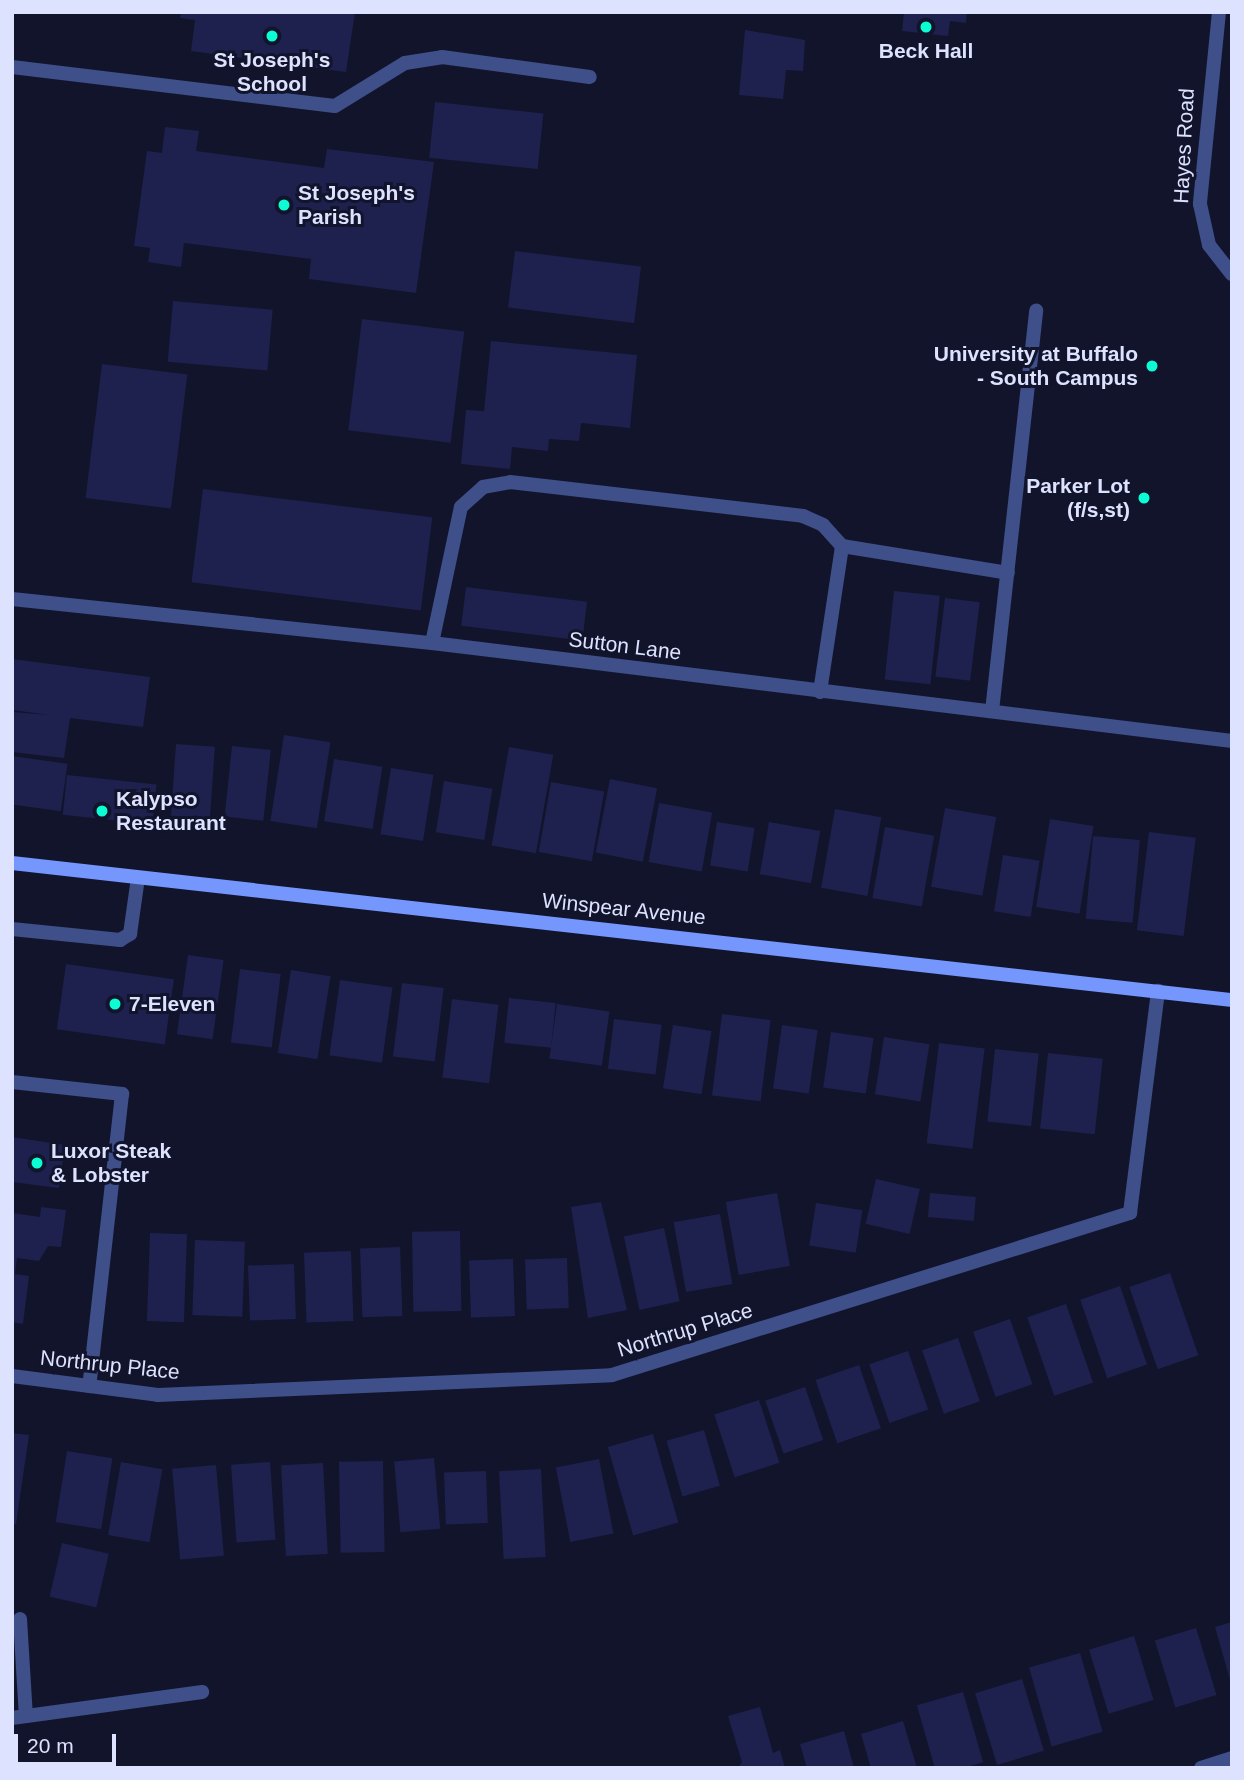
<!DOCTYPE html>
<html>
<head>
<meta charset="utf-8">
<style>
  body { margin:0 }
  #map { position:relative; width:1244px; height:1780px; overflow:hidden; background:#12142c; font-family:Helvetica,sans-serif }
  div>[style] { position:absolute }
  .building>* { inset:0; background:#1e214d; transform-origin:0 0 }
  .lane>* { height:14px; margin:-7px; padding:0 7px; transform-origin:7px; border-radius:7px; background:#3e4f8a }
  .street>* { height:14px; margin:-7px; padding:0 7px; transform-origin:7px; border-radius:7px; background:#3e4f8a }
  .secondary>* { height:14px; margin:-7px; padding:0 7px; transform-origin:7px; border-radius:7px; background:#7596fd }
  .dots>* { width:19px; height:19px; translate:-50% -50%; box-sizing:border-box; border:4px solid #12142c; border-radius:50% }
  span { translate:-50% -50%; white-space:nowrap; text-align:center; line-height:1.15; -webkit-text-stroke:6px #12142c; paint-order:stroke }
  .poi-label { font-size:21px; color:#dde2ff; font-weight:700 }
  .left { translate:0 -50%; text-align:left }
  .right { translate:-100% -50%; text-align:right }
  .street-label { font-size:21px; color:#dde2ff }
  .frame { position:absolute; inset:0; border:14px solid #dde2ff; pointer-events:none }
  .scale { position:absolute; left:14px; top:1734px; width:102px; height:32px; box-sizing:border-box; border:4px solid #dde2ff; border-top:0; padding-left:9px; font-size:21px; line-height:24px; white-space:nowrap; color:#dde2ff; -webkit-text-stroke:5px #12142c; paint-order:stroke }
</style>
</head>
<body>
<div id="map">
  <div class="building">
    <div style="clip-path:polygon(181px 12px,355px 12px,346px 72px,191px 51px,195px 20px,180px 18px)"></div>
    <div style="clip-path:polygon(904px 12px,967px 12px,966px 23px,950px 21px,948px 36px,902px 31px)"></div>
    <div style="clip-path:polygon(745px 30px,805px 40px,803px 71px,786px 70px,783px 99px,739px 95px)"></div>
    <div style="left:435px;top:102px;width:109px;height:56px;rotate:6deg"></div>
    <div style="clip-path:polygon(165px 127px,199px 131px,196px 151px,324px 168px,327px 149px,434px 162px,416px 293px,309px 279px,311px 259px,184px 243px,181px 267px,148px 262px,150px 248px,134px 246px,147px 151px,162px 153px)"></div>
    <div style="left:515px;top:251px;width:127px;height:57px;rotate:7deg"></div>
    <div style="left:173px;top:301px;width:100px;height:61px;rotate:5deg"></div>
    <div style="left:362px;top:319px;width:103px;height:112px;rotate:7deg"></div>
    <div style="clip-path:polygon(491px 341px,637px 355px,630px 428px,581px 423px,579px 441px,549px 439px,548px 451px,512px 447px,510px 469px,461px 464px,466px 410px,484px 411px)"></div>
    <div style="left:102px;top:364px;width:86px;height:135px;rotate:7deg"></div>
    <div style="left:203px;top:489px;width:231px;height:94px;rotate:7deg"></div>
    <div style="left:466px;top:587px;width:122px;height:39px;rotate:7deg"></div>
    <div style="left:894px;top:591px;width:46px;height:89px;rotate:6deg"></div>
    <div style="left:945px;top:598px;width:35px;height:79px;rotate:7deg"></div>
    <div style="clip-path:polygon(12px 659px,150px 677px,143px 727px,70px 718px,64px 758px,12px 752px,12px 712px,50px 715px,12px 710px)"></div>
    <div style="left:284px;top:735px;width:47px;height:87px;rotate:9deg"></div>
    <div style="left:176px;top:744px;width:39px;height:72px;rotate:4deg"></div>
    <div style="left:232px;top:746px;width:39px;height:71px;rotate:6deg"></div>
    <div style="left:509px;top:747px;width:45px;height:100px;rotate:10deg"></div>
    <div style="left:12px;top:756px;width:56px;height:48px;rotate:8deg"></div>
    <div style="left:334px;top:759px;width:49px;height:63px;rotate:9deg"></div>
    <div style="left:391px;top:768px;width:43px;height:67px;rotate:9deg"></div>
    <div style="left:67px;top:775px;width:90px;height:40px;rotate:6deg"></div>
    <div style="left:610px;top:779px;width:48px;height:75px;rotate:11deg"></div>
    <div style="left:444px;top:781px;width:49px;height:52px;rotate:9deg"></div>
    <div style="left:551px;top:782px;width:54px;height:71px;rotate:10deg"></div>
    <div style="left:659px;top:803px;width:54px;height:60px;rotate:10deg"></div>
    <div style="left:945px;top:808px;width:52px;height:80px;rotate:10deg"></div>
    <div style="left:835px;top:809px;width:47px;height:80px;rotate:10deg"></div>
    <div style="left:1050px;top:819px;width:44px;height:89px;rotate:9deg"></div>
    <div style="left:717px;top:822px;width:38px;height:44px;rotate:9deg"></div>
    <div style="left:769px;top:822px;width:52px;height:53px;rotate:10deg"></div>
    <div style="left:885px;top:827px;width:50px;height:72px;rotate:10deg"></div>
    <div style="left:1149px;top:832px;width:47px;height:99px;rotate:7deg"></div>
    <div style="left:1093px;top:836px;width:47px;height:83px;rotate:5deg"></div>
    <div style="left:1003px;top:855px;width:37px;height:57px;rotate:9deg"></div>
    <div style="left:188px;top:955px;width:36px;height:80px;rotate:8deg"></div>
    <div style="left:66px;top:964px;width:109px;height:66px;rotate:8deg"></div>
    <div style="left:240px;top:969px;width:41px;height:74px;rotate:7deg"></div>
    <div style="left:291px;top:970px;width:40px;height:84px;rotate:9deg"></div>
    <div style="left:340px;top:980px;width:53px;height:76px;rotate:8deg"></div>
    <div style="left:402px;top:983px;width:42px;height:74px;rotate:7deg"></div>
    <div style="left:509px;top:998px;width:47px;height:45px;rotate:6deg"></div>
    <div style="left:452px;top:999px;width:47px;height:79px;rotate:7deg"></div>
    <div style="left:557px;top:1004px;width:53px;height:55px;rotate:8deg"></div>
    <div style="left:722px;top:1014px;width:49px;height:82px;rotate:7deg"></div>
    <div style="left:614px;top:1019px;width:48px;height:50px;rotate:7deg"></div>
    <div style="left:673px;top:1025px;width:39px;height:64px;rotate:9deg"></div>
    <div style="left:782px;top:1025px;width:36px;height:64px;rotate:8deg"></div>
    <div style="left:831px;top:1032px;width:43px;height:56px;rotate:8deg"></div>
    <div style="left:884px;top:1037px;width:46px;height:58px;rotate:9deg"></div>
    <div style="left:939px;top:1043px;width:46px;height:101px;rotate:7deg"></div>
    <div style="left:995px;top:1049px;width:44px;height:73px;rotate:6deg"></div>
    <div style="left:1048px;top:1053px;width:55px;height:76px;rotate:6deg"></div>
    <div style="clip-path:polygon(12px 1137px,65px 1145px,59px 1188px,12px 1182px)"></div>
    <div style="left:876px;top:1179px;width:45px;height:46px;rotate:13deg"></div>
    <div style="left:777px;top:1193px;width:74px;height:52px;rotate:80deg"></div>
    <div style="left:930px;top:1193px;width:46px;height:24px;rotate:5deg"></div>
    <div style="clip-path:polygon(601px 1202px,627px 1310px,588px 1318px,571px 1207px)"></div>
    <div style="left:816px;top:1203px;width:47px;height:43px;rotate:9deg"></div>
    <div style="clip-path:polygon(41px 1207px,66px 1210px,61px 1247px,48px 1246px,39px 1261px,17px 1258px,15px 1274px,29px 1276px,23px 1324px,12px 1322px,12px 1213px,40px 1217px)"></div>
    <div style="left:720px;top:1214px;width:71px;height:47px;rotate:80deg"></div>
    <div style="left:664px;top:1228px;width:75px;height:41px;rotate:78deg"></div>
    <div style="left:460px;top:1231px;width:80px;height:48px;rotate:89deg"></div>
    <div style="left:150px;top:1233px;width:37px;height:88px;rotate:2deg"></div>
    <div style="left:195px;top:1240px;width:50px;height:75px;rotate:2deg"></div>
    <div style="left:400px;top:1247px;width:69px;height:40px;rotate:88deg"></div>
    <div style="left:351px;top:1251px;width:70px;height:47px;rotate:88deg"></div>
    <div style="left:567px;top:1258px;width:50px;height:42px;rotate:88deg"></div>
    <div style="left:513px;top:1259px;width:57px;height:44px;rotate:88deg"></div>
    <div style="left:294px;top:1264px;width:55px;height:46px;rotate:88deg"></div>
    <div style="left:1170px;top:1273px;width:87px;height:43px;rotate:71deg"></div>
    <div style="left:1120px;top:1286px;width:83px;height:42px;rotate:71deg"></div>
    <div style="left:1066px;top:1304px;width:83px;height:41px;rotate:71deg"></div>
    <div style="left:1010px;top:1319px;width:69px;height:39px;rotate:71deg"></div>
    <div style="left:958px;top:1338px;width:67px;height:38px;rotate:71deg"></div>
    <div style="left:908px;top:1351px;width:62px;height:41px;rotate:71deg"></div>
    <div style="left:859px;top:1365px;width:67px;height:46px;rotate:71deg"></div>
    <div style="left:805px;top:1387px;width:56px;height:42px;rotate:71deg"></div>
    <div style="left:759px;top:1400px;width:66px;height:47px;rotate:72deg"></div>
    <div style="left:704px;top:1430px;width:58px;height:39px;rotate:74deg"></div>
    <div style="clip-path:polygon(12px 1433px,29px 1435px,16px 1524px,12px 1524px)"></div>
    <div style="left:653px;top:1434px;width:92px;height:47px;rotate:74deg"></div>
    <div style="left:67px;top:1451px;width:46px;height:72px;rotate:9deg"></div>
    <div style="left:434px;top:1458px;width:71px;height:40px;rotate:85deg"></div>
    <div style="left:599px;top:1459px;width:76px;height:44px;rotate:79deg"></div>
    <div style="left:383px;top:1461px;width:91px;height:44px;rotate:89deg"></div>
    <div style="left:121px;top:1462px;width:42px;height:74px;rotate:10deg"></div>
    <div style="left:270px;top:1462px;width:78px;height:39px;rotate:86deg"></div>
    <div style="left:323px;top:1463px;width:91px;height:42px;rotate:87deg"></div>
    <div style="left:216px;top:1465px;width:91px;height:44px;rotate:85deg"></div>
    <div style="left:541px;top:1469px;width:88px;height:42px;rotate:87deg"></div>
    <div style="left:486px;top:1471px;width:52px;height:42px;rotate:88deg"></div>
    <div style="left:62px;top:1543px;width:48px;height:55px;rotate:13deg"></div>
    <div style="clip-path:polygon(1232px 1622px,1232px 1683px,1231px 1683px,1215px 1627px)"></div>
    <div style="left:1196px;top:1628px;width:70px;height:43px;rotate:73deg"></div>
    <div style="left:1134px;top:1636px;width:67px;height:47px;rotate:73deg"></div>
    <div style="left:1080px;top:1653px;width:82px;height:53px;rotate:74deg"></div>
    <div style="left:1022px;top:1679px;width:75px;height:49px;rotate:73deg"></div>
    <div style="left:963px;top:1692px;width:73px;height:48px;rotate:74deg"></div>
    <div style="clip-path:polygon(760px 1707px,773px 1753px,780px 1750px,785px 1768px,738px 1768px,742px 1762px,728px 1716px)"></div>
    <div style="clip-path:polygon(903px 1721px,917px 1768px,871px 1768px,861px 1734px)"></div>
    <div style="clip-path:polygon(844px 1731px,854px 1768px,807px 1768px,800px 1744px)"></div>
  </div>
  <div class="lane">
    <div style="left:12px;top:67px;width:325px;rotate:6.9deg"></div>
    <div style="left:335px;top:106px;width:82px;rotate:-31.6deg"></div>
    <div style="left:405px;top:63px;width:37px;rotate:-9deg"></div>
    <div style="left:442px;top:57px;width:149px;rotate:7.7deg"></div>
    <div style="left:432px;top:643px;width:139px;rotate:-78deg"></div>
    <div style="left:461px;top:507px;width:30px;rotate:-42deg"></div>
    <div style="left:483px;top:487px;width:27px;rotate:-10deg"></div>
    <div style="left:510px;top:482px;width:295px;rotate:6.6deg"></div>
    <div style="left:803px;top:516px;width:22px;rotate:24deg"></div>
    <div style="left:823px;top:525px;width:28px;rotate:48deg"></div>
    <div style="left:842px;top:546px;width:168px;rotate:9.2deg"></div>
    <div style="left:820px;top:692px;width:148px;rotate:-81.4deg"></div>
    <div style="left:992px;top:711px;width:403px;rotate:-83.7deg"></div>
    <div style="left:12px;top:929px;width:109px;rotate:5.8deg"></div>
    <div style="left:120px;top:940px;width:12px;rotate:-31deg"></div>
    <div style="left:130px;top:934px;width:57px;rotate:-81.9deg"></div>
    <div style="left:12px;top:1082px;width:111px;rotate:6.2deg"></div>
    <div style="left:122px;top:1094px;width:294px;rotate:96.4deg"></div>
    <div style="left:20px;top:1619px;width:97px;rotate:86.5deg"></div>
    <div style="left:12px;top:1718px;width:192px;rotate:-7.8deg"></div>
  </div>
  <div class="street">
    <div style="left:1219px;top:12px;width:193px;rotate:95.7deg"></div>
    <div style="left:1200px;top:204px;width:42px;rotate:77.6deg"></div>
    <div style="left:1209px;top:245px;width:37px;rotate:52deg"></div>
    <div style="left:12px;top:599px;width:422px;rotate:6deg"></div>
    <div style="left:432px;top:643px;width:806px;rotate:6.98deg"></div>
    <div style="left:12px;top:1376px;width:147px;rotate:7.4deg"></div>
    <div style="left:158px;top:1395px;width:454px;rotate:-2.5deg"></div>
    <div style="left:612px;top:1375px;width:543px;rotate:-17.37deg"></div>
    <div style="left:1130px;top:1213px;width:224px;rotate:-82.8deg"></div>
    <div style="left:1201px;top:1768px;width:33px;rotate:-18deg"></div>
  </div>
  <div class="secondary">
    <div style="left:12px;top:863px;width:1228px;rotate:6.41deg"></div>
  </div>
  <div class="dots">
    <div style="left:926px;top:27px;background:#0cfcd4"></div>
    <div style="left:272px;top:36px;background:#0cfcd4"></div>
    <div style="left:284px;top:205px;background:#0cfcd4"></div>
    <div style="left:1152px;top:366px;background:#0cfcd4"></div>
    <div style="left:1144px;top:498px;background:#0cfcd4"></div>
    <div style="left:102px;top:811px;background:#0cfcd4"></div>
    <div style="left:115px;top:1004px;background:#0cfcd4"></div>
    <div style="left:37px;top:1163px;background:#0cfcd4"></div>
  </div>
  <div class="poi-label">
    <span style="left:926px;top:51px">Beck Hall</span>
    <span style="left:272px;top:72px">St Joseph's<br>School</span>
    <span class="left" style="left:298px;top:205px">St Joseph's<br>Parish</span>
    <span class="right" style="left:1138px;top:366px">University at Buffalo<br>- South Campus</span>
    <span class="right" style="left:1130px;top:498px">Parker Lot<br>(f/s,st)</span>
    <span class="left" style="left:116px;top:811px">Kalypso<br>Restaurant</span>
    <span class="left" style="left:129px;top:1004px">7-Eleven</span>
    <span class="left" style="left:51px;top:1163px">Luxor Steak<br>&amp; Lobster</span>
  </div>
  <div class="street-label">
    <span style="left:1184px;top:146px;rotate:-87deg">Hayes Road</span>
    <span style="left:625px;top:646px;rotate:7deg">Sutton Lane</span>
    <span style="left:624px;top:909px;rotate:6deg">Winspear Avenue</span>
    <span style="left:685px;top:1330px;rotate:-17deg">Northrup Place</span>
    <span style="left:110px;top:1365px;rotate:6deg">Northrup Place</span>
  </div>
  <div class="frame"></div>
  <div class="scale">20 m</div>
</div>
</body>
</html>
